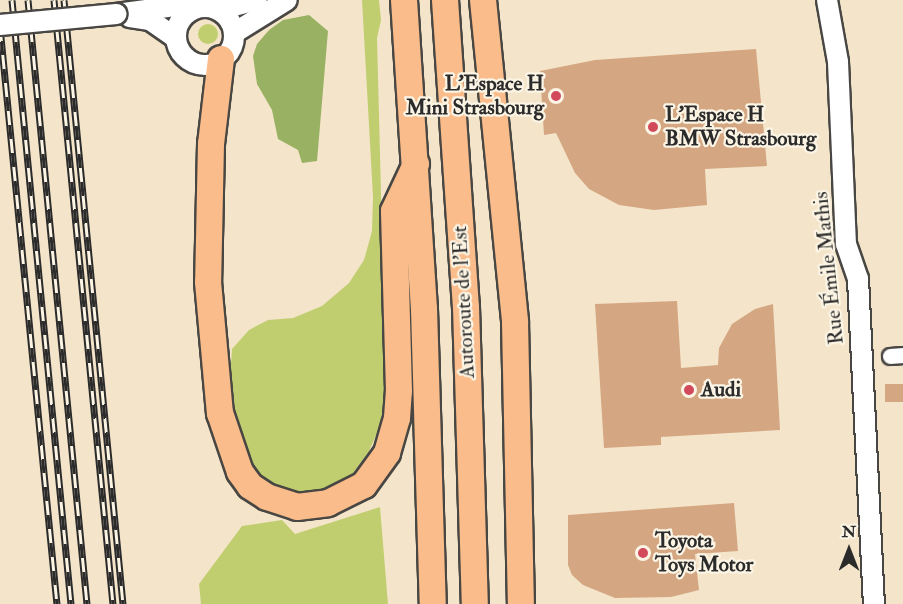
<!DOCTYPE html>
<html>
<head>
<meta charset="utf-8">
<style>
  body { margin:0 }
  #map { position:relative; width:903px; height:604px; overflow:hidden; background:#f4e5ca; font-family:"IM FELL Double Pica",serif }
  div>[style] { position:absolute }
  .green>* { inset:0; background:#c0ce70 }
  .round { border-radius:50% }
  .forest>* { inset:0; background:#98b162 }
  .building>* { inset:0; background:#d4a682; transform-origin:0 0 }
  .roads { filter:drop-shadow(2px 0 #494743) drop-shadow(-2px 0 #494743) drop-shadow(0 2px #494743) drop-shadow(0 -2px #494743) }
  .minor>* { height:15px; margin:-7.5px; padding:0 7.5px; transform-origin:7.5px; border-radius:7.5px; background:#fff }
  .tertiary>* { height:20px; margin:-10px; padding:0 10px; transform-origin:10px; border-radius:10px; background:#fff }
  .tertiary>.ring { margin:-10px; padding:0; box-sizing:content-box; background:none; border:20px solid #fff; border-radius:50% }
  .trunk>* { height:26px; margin:-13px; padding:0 13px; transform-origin:13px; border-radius:13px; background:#f9bc8a }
  .rail>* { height:7px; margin-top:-3.5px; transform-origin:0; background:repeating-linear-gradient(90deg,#fcf5e5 0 14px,#2b2b2b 0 28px); box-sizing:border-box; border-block:2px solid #2b2b2b }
  .bridges { filter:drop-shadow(2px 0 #494743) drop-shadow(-2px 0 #494743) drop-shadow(0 2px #494743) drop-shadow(0 -2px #494743) }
  .tertiary-bridge>* { height:20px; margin:-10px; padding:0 10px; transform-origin:10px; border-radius:10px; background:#fff }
  .dots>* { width:16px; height:16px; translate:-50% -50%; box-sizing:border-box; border:3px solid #fcf5e5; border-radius:50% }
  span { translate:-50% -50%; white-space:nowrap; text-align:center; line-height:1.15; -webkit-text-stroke:4.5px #fcf5e5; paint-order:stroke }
  .poi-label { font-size:21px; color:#2b2b2b; font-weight:700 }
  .right { translate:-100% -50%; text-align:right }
  .left { translate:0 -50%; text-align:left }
  .street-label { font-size:21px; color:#2b2b2b }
  .north { position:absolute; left:819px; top:520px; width:60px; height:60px; -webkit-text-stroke:4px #fcf5e5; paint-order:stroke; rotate:0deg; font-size:16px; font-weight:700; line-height:24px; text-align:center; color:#2b2b2b }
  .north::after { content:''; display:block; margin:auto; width:21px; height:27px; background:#2b2b2b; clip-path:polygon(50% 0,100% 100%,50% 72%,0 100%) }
</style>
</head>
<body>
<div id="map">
  <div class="green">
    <div style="clip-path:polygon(362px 0,379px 0,381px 20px,377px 38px,386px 386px,380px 426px,369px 451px,353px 473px,330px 488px,299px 494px,271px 486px,245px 462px,235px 424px,230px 379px,232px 349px,249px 330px,268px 320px,293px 318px,322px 306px,349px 283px,364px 260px,372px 231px,373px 197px)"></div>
    <div class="round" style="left:198px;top:24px;width:20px;height:20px"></div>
    <div style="clip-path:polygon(380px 507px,388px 604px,201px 604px,199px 584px,242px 526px,282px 520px,295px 534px)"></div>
  </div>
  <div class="forest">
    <div style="clip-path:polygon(309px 15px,328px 31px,317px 161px,302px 163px,298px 150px,278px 139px,272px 110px,257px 84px,253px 56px,257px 44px,269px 30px,283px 20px)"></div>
  </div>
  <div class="building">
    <div style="clip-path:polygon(756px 49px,767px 166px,705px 169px,707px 205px,654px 210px,619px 205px,589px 189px,575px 173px,556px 133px,544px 135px,540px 71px,595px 60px)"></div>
    <div style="clip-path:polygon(677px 301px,681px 368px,718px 365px,719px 348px,732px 324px,755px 309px,773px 304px,780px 430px,661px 437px,661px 445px,604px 448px,595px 304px)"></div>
    <div style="left:885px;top:384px;width:18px;height:18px"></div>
    <div style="clip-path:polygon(734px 503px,738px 551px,695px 554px,699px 590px,671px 597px,615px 598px,583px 585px,572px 575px,568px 565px,568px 515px)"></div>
  </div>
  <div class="roads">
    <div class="minor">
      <div style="left:890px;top:356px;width:13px;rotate:-4deg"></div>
    </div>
    <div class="tertiary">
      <div style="left:827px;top:0;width:63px;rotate:79.9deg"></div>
      <div style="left:838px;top:62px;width:182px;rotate:87.5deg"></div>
      <div style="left:846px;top:244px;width:37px;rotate:71deg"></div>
      <div style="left:858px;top:279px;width:325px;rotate:87.2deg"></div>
      <div class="ring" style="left:176px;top:7px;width:38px;height:38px"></div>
      <div style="left:219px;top:10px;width:39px;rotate:-15deg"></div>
      <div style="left:116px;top:14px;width:61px;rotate:-7.6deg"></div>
      <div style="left:176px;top:6px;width:17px;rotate:10deg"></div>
      <div style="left:130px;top:17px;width:20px;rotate:9deg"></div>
      <div style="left:150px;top:20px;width:32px;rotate:35deg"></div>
      <div style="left:234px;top:33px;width:62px;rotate:-31.9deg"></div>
    </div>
    <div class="trunk">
      <div style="left:404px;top:0;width:310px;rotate:86.3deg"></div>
      <div style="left:424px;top:309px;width:295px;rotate:88.3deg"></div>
      <div style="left:445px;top:0;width:308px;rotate:86.1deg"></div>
      <div style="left:466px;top:307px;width:297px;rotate:88.3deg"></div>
      <div style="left:483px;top:0;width:324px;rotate:84.3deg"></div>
      <div style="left:515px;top:322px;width:282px;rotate:88.8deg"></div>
      <div style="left:221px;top:59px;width:86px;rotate:96.7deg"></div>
      <div style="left:211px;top:144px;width:138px;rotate:91.2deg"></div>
      <div style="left:208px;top:282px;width:132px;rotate:84.8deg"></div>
      <div style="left:220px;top:413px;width:62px;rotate:71.3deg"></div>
      <div style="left:240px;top:472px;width:17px;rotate:54deg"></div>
      <div style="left:250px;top:486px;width:20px;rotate:33deg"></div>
      <div style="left:267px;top:497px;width:32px;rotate:18deg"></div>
      <div style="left:297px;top:507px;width:31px;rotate:-7deg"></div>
      <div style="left:328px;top:503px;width:40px;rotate:-26.6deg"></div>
      <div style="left:364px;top:485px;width:39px;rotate:-54deg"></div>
      <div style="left:387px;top:453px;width:36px;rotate:-74deg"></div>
      <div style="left:397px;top:418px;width:27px;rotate:-86deg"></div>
      <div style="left:399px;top:391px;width:180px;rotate:-91.6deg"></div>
      <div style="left:394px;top:211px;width:52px;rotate:-64.9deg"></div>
    </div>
  </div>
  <div class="rail">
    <div style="left:12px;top:0;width:607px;rotate:84.42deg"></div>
    <div style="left:28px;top:0;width:607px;rotate:84.42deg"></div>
    <div style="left:54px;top:0;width:607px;rotate:84.42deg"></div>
    <div style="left:64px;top:0;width:607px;rotate:84.42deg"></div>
    <div style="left:0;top:27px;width:580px;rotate:84.36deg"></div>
  </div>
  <div class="bridges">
    <div class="tertiary-bridge">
      <div style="left:0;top:25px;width:117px;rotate:-5.4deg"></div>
    </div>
  </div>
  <div class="dots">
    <div style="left:556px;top:96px;background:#d1495b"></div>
    <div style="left:653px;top:127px;background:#d1495b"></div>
    <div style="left:689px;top:390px;background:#d1495b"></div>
    <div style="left:643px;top:553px;background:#d1495b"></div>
  </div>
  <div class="poi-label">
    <span class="right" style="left:544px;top:96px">L'Espace H<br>Mini Strasbourg</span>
    <span class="left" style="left:665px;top:127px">L'Espace H<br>BMW Strasbourg</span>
    <span class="left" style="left:701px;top:390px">Audi</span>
    <span class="left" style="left:655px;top:553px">Toyota<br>Toys Motor</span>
  </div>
  <div class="street-label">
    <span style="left:829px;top:268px;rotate:-96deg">Rue Émile Mathis</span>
    <span style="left:464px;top:302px;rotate:-93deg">Autoroute de l’Est</span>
  </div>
  <div class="north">N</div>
</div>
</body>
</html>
